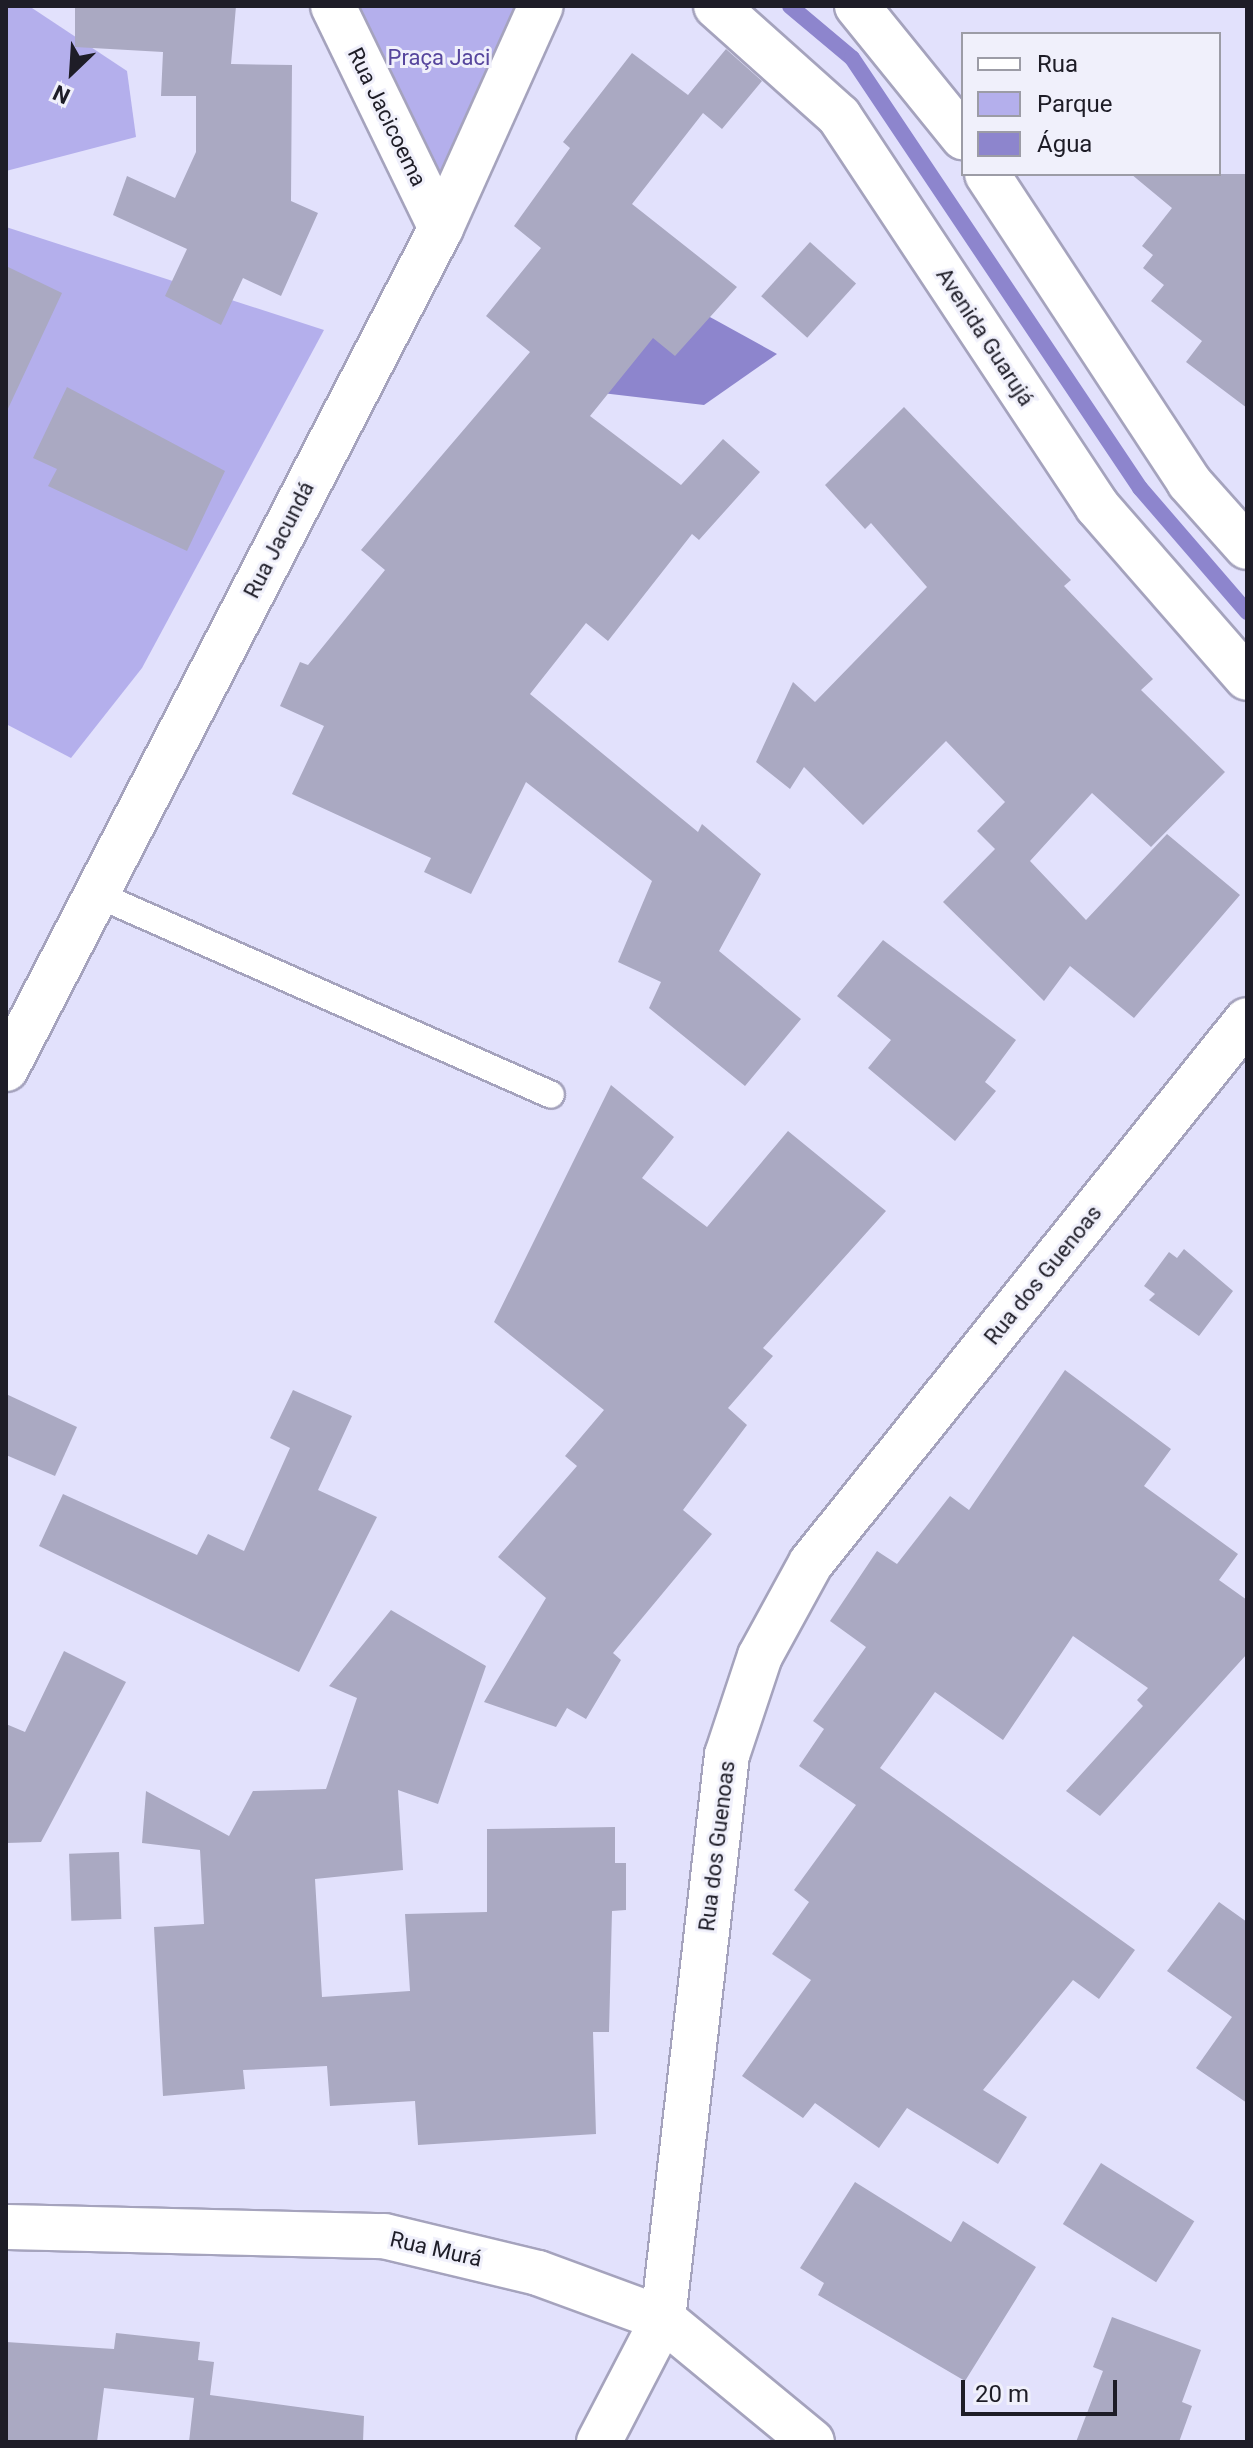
<!DOCTYPE html>
<html>
<head>
<meta charset="utf-8">
<style>
  body { margin:0 }
  #map { position:relative; width:1253px; height:2448px; overflow:hidden; background:#e2e1fc; font-family:Roboto,sans-serif }
  div>[style] { position:absolute }
  .green>* { inset:0; background:#b4afec }
  .water>* { inset:0; background:#8d85cd }
  .stream>* { height:16px; margin:-8px; padding:0 8px; transform-origin:8px; border-radius:8px; background:#8d85cd }
  .building>* { inset:0; background:#aaa9c2; transform-origin:0 0 }
  .roads { filter:drop-shadow(2px 0 #a5a3bd) drop-shadow(-2px 0 #a5a3bd) drop-shadow(0 2px #a5a3bd) drop-shadow(0 -2px #a5a3bd) }
  .lane>* { height:26px; margin:-13px; padding:0 13px; transform-origin:13px; border-radius:13px; background:#fff }
  .street>* { height:44px; margin:-22px; padding:0 22px; transform-origin:22px; border-radius:22px; background:#fff }
  .secondary>* { height:44px; margin:-22px; padding:0 22px; transform-origin:22px; border-radius:22px; background:#fff }
  span { translate:-50% -50%; white-space:nowrap; text-align:center; line-height:1.15; -webkit-text-stroke:6px #f0f0fb; paint-order:stroke }
  .park-label { font-size:22px; color:#56459d }
  .street-label { font-size:22px; color:#1e1d27 }
  .frame { position:absolute; inset:0; border:8px solid #1e1d27; pointer-events:none }
  .legend { position:absolute; left:961px; top:32px; width:260px; height:144px; box-sizing:border-box; background:#f0f0fb; border:2px solid #9c9ca6; margin:0; padding:10px 14px; list-style:none; font-size:24px; color:#1e1d27 }
  .legend li { display:flex; align-items:center; gap:16px; height:40px }
  .legend b { width:40px; border:2px solid #9c9ca6 }
  .north { position:absolute; left:32px; top:32px; width:80px; height:80px; -webkit-text-stroke:6px #f0f0fb; paint-order:stroke; rotate:205deg; font-size:22px; font-weight:700; line-height:32px; text-align:center; color:#1e1d27 }
  .north::after { content:''; display:block; margin:auto; width:28px; height:36px; background:#1e1d27; clip-path:polygon(50% 0,100% 100%,50% 72%,0 100%) }
  .scale { position:absolute; left:961px; top:2380px; width:156px; height:36px; box-sizing:border-box; border:4px solid #1e1d27; border-top:0; padding-left:10px; font-size:24px; line-height:28px; white-space:nowrap; color:#1e1d27; -webkit-text-stroke:6px #f0f0fb; paint-order:stroke }
</style>
</head>
<body>
<div id="map">
  <div class="green">
    <div style="clip-path:polygon(6px 6px,29px 6px,127px 71px,136px 137px,6px 171px)"></div>
    <div style="clip-path:polygon(358px 6px,517px 6px,442px 190px)"></div>
    <div style="clip-path:polygon(6px 227px,324px 330px,142px 668px,71px 758px,6px 724px)"></div>
  </div>
  <div class="water">
    <div style="clip-path:polygon(670px 295px,777px 354px,704px 405px,602px 393px)"></div>
  </div>
  <div class="stream">
    <div style="left:790px;top:6px;width:81px;rotate:40deg"></div>
    <div style="left:852px;top:58px;width:518px;rotate:56.19deg"></div>
    <div style="left:1140px;top:488px;width:164px;rotate:49.2deg"></div>
  </div>
  <div class="building">
    <div style="clip-path:polygon(75px 6px,236px 6px,231px 64px,292px 65px,291px 201px,318px 213px,281px 296px,243px 278px,221px 325px,165px 296px,187px 249px,113px 215px,127px 176px,175px 198px,196px 152px,196px 96px,161px 96px,163px 52px,75px 47px)"></div>
    <div style="clip-path:polygon(726px 49px,762px 81px,722px 129px,703px 113px,632px 204px,737px 287px,675px 356px,653px 338px,590px 416px,681px 485px,723px 439px,760px 472px,699px 540px,692px 534px,608px 641px,586px 623px,530px 694px,698px 832px,702px 824px,761px 874px,719px 951px,801px 1019px,745px 1086px,649px 1008px,661px 982px,618px 962px,652px 881px,526px 782px,471px 894px,424px 872px,431px 858px,292px 794px,324px 726px,280px 706px,300px 662px,308px 665px,385px 570px,361px 550px,530px 352px,486px 316px,541px 248px,514px 226px,570px 148px,563px 142px,632px 53px,688px 95px)"></div>
    <div style="clip-path:polygon(1131px 174px,1247px 174px,1247px 408px,1186px 362px,1202px 341px,1151px 301px,1164px 285px,1143px 268px,1153px 255px,1142px 246px,1172px 208px)"></div>
    <div style="left:810px;top:242px;width:62px;height:73px;rotate:42deg"></div>
    <div style="clip-path:polygon(6px 266px,62px 293px,6px 413px)"></div>
    <div style="clip-path:polygon(67px 387px,225px 471px,187px 551px,48px 486px,57px 469px,33px 458px)"></div>
    <div style="clip-path:polygon(904px 407px,1071px 580px,1064px 586px,1153px 679px,1141px 690px,1225px 772px,1151px 847px,1092px 793px,1030px 861px,1086px 920px,1167px 834px,1240px 895px,1134px 1018px,1070px 966px,1044px 1001px,943px 902px,995px 849px,977px 831px,1005px 802px,946px 741px,863px 825px,804px 767px,790px 789px,756px 762px,793px 682px,815px 702px,927px 587px,871px 523px,865px 529px,825px 485px)"></div>
    <div style="clip-path:polygon(883px 940px,1016px 1040px,985px 1082px,996px 1091px,955px 1141px,868px 1068px,891px 1040px,837px 996px)"></div>
    <div style="clip-path:polygon(611px 1085px,674px 1137px,642px 1178px,707px 1227px,788px 1131px,886px 1211px,763px 1348px,773px 1356px,728px 1408px,747px 1425px,683px 1510px,712px 1534px,613px 1653px,621px 1660px,586px 1719px,567px 1708px,556px 1727px,484px 1702px,546px 1598px,498px 1557px,577px 1466px,565px 1456px,604px 1410px,494px 1322px)"></div>
    <div style="clip-path:polygon(1184px 1249px,1233px 1291px,1199px 1336px,1149px 1300px,1155px 1294px,1144px 1286px,1169px 1252px,1177px 1258px)"></div>
    <div style="clip-path:polygon(1065px 1370px,1171px 1449px,1144px 1486px,1238px 1554px,1219px 1580px,1247px 1600px,1247px 1654px,1100px 1816px,1066px 1791px,1143px 1706px,1137px 1700px,1148px 1688px,1073px 1636px,1003px 1740px,935px 1692px,880px 1768px,1135px 1950px,1099px 1999px,1073px 1980px,983px 2090px,1027px 2117px,998px 2164px,907px 2108px,879px 2148px,815px 2103px,803px 2118px,742px 2076px,811px 1980px,772px 1954px,809px 1902px,794px 1890px,856px 1805px,799px 1766px,824px 1729px,813px 1721px,866px 1647px,830px 1621px,877px 1551px,897px 1564px,950px 1496px,969px 1510px)"></div>
    <div style="clip-path:polygon(293px 1390px,352px 1416px,318px 1490px,377px 1517px,299px 1672px,39px 1546px,63px 1494px,197px 1555px,208px 1534px,244px 1551px,290px 1448px,270px 1438px)"></div>
    <div style="clip-path:polygon(6px 1394px,77px 1427px,55px 1476px,6px 1455px)"></div>
    <div style="clip-path:polygon(391px 1610px,486px 1666px,438px 1804px,398px 1790px,403px 1870px,315px 1879px,322px 1997px,410px 1991px,405px 1914px,487px 1912px,487px 1829px,615px 1827px,615px 1863px,626px 1863px,626px 1910px,612px 1911px,609px 2032px,593px 2032px,596px 2134px,418px 2145px,415px 2101px,330px 2106px,327px 2066px,243px 2070px,245px 2089px,163px 2096px,154px 1927px,204px 1924px,200px 1850px,142px 1843px,146px 1791px,229px 1836px,253px 1791px,326px 1789px,357px 1698px,329px 1686px)"></div>
    <div style="clip-path:polygon(64px 1651px,126px 1682px,41px 1842px,6px 1843px,6px 1724px,25px 1732px)"></div>
    <div style="left:119px;top:1852px;width:67px;height:50px;rotate:88deg"></div>
    <div style="clip-path:polygon(1219px 1902px,1247px 1922px,1247px 2103px,1196px 2068px,1232px 2017px,1167px 1971px)"></div>
    <div style="left:1101px;top:2163px;width:110px;height:72px;rotate:32deg"></div>
    <div style="clip-path:polygon(855px 2182px,951px 2242px,963px 2221px,1036px 2267px,965px 2381px,818px 2295px,824px 2283px,800px 2268px)"></div>
    <div style="clip-path:polygon(1112px 2317px,1201px 2350px,1182px 2402px,1192px 2406px,1179px 2442px,1076px 2442px,1103px 2371px,1093px 2367px)"></div>
    <div style="clip-path:polygon(116px 2333px,200px 2342px,198px 2360px,214px 2362px,210px 2395px,364px 2416px,363px 2442px,189px 2442px,194px 2398px,104px 2388px,97px 2442px,6px 2442px,6px 2342px,114px 2349px)"></div>
  </div>
  <div class="roads">
    <div class="lane">
      <div style="left:96px;top:894px;width:497px;rotate:23.8deg"></div>
    </div>
    <div class="street">
      <div style="left:333px;top:6px;width:247px;rotate:64.1deg"></div>
      <div style="left:6px;top:1069px;width:947px;rotate:-62.65deg"></div>
      <div style="left:441px;top:228px;width:243px;rotate:-65.8deg"></div>
      <div style="left:6px;top:2227px;width:378px;rotate:1.4deg"></div>
      <div style="left:384px;top:2236px;width:158px;rotate:13.5deg"></div>
      <div style="left:538px;top:2273px;width:133px;rotate:20.2deg"></div>
      <div style="left:663px;top:2319px;width:193px;rotate:39.5deg"></div>
      <div style="left:599px;top:2442px;width:139px;rotate:-62.5deg"></div>
      <div style="left:663px;top:2319px;width:568px;rotate:-83.53deg"></div>
      <div style="left:727px;top:1755px;width:104px;rotate:-71.6deg"></div>
      <div style="left:760px;top:1656px;width:106px;rotate:-61.3deg"></div>
      <div style="left:811px;top:1563px;width:696px;rotate:-51.24deg"></div>
    </div>
    <div class="secondary">
      <div style="left:716px;top:6px;width:165px;rotate:41.8deg"></div>
      <div style="left:839px;top:116px;width:468px;rotate:56.5deg"></div>
      <div style="left:1097px;top:506px;width:228px;rotate:48.9deg"></div>
      <div style="left:857px;top:6px;width:169px;rotate:51deg"></div>
      <div style="left:987px;top:174px;width:368px;rotate:56.7deg"></div>
      <div style="left:1189px;top:482px;width:87px;rotate:48.3deg"></div>
    </div>
  </div>
  <div class="park-label">
    <span style="left:439px;top:58px">Praça Jaci</span>
  </div>
  <div class="street-label">
    <span style="left:387px;top:117px;rotate:64deg">Rua Jacicoema</span>
    <span style="left:985px;top:337px;rotate:57deg">Avenida Guarujá</span>
    <span style="left:279px;top:540px;rotate:-63deg">Rua Jacundá</span>
    <span style="left:1043px;top:1275px;rotate:-51deg">Rua dos Guenoas</span>
    <span style="left:717px;top:1846px;rotate:-83deg">Rua dos Guenoas</span>
    <span style="left:436px;top:2249px;rotate:13deg">Rua Murá</span>
  </div>
  <div class="frame"></div>
  <ul class="legend">
  <li><b style="height:10px;background:#fff"></b>Rua</li>
  <li><b style="height:22px;background:#b4afec"></b>Parque</li>
  <li><b style="height:22px;background:#8d85cd"></b>Água</li>
  </ul>
  <div class="north">N</div>
  <div class="scale">20 m</div>
</div>
</body>
</html>
